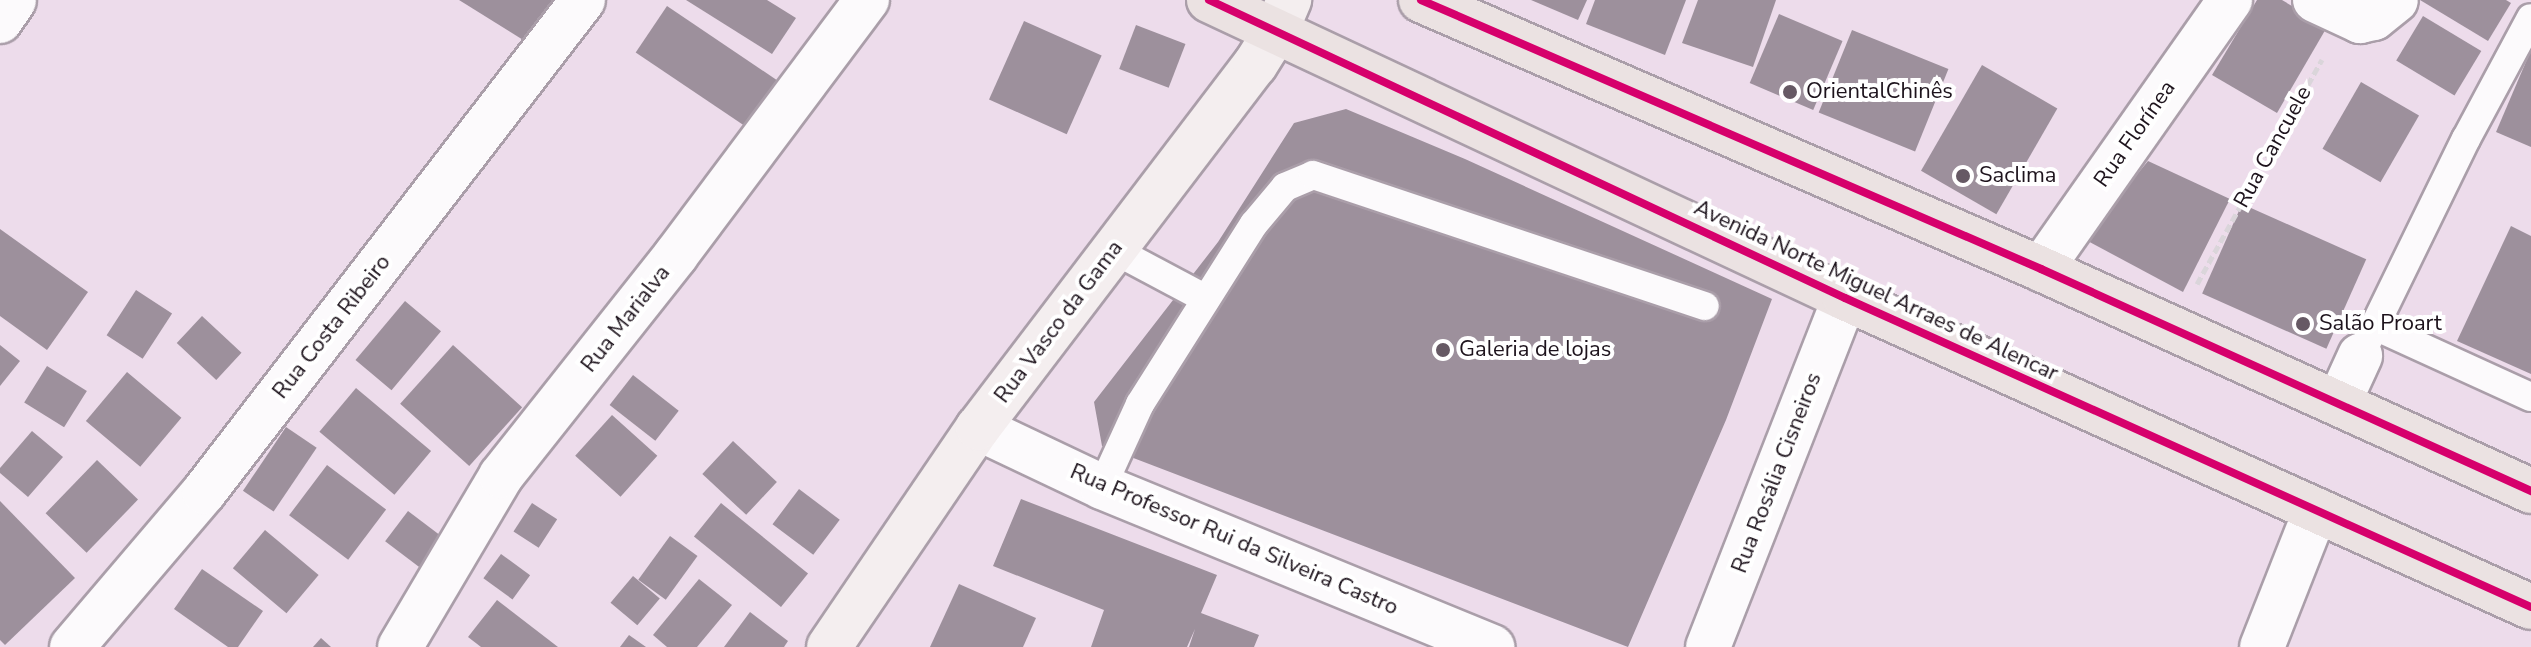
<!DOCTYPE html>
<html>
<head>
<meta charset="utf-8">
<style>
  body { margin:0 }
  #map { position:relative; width:2531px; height:647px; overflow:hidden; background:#eddceb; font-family:"Nunito Sans",sans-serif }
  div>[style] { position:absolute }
  .building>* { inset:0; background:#9d909c; transform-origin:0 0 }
  .path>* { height:5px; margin-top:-2.5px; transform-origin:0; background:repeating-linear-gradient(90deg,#dad5da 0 8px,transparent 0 12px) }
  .roads { filter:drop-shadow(2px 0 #aa9ea9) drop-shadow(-2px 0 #aa9ea9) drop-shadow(0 2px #aa9ea9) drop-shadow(0 -2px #aa9ea9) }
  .service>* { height:28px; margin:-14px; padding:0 14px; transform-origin:14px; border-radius:14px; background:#fcfafc }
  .minor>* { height:44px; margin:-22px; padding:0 22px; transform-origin:22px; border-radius:22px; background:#fcfafc }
  .secondary>* { height:44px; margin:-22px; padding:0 22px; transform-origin:22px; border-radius:22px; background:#f4eeef }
  .primary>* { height:44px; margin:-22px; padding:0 22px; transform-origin:22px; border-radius:22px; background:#ebe2e2 }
  .cycleway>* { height:8px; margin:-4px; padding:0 4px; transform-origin:4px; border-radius:4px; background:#d6006c }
  .dots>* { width:22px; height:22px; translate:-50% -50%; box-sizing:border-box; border:4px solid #fff; border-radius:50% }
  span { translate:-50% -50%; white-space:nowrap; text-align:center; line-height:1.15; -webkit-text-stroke:8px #fff; paint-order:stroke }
  .poi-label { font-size:22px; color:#1d131c }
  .left { translate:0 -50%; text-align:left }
  .street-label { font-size:22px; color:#1d131c }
</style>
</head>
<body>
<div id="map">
  <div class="building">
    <div style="clip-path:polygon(459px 0,555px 0,528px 43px)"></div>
    <div style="clip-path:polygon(686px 0,767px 0,796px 18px,772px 54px)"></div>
    <div style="clip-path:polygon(1531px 0,1587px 0,1578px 20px)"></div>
    <div style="clip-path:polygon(1595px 0,1686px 0,1665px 55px,1586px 24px)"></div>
    <div style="clip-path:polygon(1698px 0,1776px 0,1753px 67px,1682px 43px)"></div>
    <div style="clip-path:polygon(2257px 0,2282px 0,2327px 27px,2277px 113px,2212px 75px)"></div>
    <div style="clip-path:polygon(2420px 0,2506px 0,2511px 3px,2488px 41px)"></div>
    <div style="left:667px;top:6px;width:142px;height:56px;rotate:34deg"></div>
    <div style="left:1779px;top:14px;width:69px;height:75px;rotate:23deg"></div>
    <div style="left:2423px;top:16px;width:68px;height:52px;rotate:31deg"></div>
    <div style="left:1024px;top:21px;width:85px;height:86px;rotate:24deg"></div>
    <div style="left:1136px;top:25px;width:53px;height:47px;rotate:21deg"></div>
    <div style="left:1852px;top:30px;width:104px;height:89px;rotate:22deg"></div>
    <div style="clip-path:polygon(2531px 50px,2531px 147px,2496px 132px)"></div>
    <div style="left:1982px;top:65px;width:87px;height:122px;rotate:30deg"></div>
    <div style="left:2361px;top:82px;width:67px;height:77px;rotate:30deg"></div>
    <div style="clip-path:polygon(1346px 109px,1465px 159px,1772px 299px,1726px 420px,1628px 647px,1102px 446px,1094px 402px,1218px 242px,1294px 123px)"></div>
    <div style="clip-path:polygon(2148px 161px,2230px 199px,2183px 292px,2084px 239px)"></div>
    <div style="left:2242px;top:204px;width:136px;height:98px;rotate:24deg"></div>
    <div style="clip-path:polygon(2511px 226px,2531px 236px,2531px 374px,2457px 341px)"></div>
    <div style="clip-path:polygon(0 229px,88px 292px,47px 350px,0 316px)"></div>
    <div style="left:136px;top:290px;width:43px;height:54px;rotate:33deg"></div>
    <div style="left:405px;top:301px;width:47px;height:77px;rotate:40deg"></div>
    <div style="left:202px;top:316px;width:54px;height:37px;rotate:43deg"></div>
    <div style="clip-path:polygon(0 345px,20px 361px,0 386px)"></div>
    <div style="left:453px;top:345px;width:93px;height:79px;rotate:42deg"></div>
    <div style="left:47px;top:366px;width:47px;height:43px;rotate:32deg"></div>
    <div style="left:127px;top:372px;width:71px;height:64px;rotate:40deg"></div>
    <div style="left:633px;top:375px;width:58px;height:38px;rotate:38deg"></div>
    <div style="left:356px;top:388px;width:98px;height:57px;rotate:40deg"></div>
    <div style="left:612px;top:415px;width:61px;height:55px;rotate:42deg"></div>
    <div style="left:286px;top:427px;width:37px;height:77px;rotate:34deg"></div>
    <div style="clip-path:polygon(32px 431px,63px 457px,28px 497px,0 473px,0 468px)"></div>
    <div style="left:733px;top:441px;width:60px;height:45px;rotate:43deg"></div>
    <div style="left:97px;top:460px;width:57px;height:74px;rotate:44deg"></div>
    <div style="left:327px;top:465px;width:74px;height:63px;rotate:37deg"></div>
    <div style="left:799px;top:489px;width:51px;height:44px;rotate:37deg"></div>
    <div style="clip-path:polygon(1021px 499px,1217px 575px,1201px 613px,1259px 635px,1254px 647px,1189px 647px,1195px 629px,1187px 647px,1091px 647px,1104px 610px,993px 566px)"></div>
    <div style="clip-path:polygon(0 501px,75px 578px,5px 645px,0 640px)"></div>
    <div style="left:532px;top:503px;width:30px;height:34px;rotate:33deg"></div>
    <div style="left:721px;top:503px;width:112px;height:43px;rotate:39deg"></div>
    <div style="left:408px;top:511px;width:48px;height:38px;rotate:37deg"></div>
    <div style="left:265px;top:530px;width:70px;height:50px;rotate:40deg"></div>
    <div style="left:670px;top:536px;width:34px;height:54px;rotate:36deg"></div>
    <div style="left:501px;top:554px;width:36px;height:30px;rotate:36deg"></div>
    <div style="clip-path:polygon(202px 569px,263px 611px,238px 647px,228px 647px,174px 609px)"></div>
    <div style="left:633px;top:576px;width:35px;height:35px;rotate:40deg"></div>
    <div style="clip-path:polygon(699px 579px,732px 605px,697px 647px,667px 647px,653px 635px)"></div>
    <div style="clip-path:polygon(959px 584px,1036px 618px,1023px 647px,930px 647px)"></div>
    <div style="clip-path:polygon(497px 600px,558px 647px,481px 647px,468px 637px)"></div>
    <div style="clip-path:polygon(750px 612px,788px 641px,784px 647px,724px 647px)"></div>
    <div style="clip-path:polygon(629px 635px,646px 647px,620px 647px)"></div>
    <div style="clip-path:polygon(321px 638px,331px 647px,313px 647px)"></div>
  </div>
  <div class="path">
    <div style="left:2197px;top:284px;width:257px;rotate:-60.9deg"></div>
  </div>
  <div class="roads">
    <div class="service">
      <div style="left:1114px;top:250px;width:104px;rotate:28deg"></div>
      <div style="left:2375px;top:326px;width:171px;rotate:24.5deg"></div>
      <div style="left:2360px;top:356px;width:242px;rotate:-64deg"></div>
      <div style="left:2466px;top:139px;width:137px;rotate:-61.8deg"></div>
      <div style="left:1102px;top:487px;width:91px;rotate:-65.4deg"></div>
      <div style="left:1140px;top:404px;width:213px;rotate:-57.7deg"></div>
      <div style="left:1254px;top:224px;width:48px;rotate:-50deg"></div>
      <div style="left:1285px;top:187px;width:30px;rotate:-23deg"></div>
      <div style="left:1313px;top:175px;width:413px;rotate:18.5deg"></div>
    </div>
    <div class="minor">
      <div style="left:2315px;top:0;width:50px;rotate:25deg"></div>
      <div style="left:2360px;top:21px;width:14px;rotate:-12deg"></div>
      <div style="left:2374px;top:18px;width:28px;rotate:-39deg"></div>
      <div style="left:0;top:21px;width:25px;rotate:-56deg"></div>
      <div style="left:2041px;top:269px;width:329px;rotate:-54.9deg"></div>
      <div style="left:2339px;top:402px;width:51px;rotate:-65.5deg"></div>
      <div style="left:978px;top:428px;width:137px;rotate:25.4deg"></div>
      <div style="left:1102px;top:487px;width:422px;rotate:22.3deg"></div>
      <div style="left:72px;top:647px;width:204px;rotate:-49.6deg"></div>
      <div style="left:204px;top:492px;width:621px;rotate:-52.39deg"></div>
      <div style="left:400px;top:647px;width:199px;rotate:-59.4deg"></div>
      <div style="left:501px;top:476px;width:282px;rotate:-51.6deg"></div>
      <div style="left:676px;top:255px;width:319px;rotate:-53.2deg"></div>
      <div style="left:1708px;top:647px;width:375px;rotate:-68.6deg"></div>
      <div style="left:2262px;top:647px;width:147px;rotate:-68.5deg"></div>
    </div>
    <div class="secondary">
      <div style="left:829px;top:647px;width:265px;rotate:-55.8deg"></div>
      <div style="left:978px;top:428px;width:457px;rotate:-52.7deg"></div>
      <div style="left:1255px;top:65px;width:40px;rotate:-58deg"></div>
      <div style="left:1276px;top:31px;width:34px;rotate:-67deg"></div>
    </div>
    <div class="primary">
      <div style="left:1209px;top:0;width:702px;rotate:25.11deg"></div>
      <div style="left:1845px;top:298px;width:752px;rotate:24.25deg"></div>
      <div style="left:1421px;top:0;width:676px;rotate:23.45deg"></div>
      <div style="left:2041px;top:269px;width:538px;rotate:24.37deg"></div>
    </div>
  </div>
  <div class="cycleway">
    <div style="left:1209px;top:0;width:702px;rotate:25.11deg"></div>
    <div style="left:1845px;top:298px;width:752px;rotate:24.25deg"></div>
    <div style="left:1421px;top:0;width:676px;rotate:23.45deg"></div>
    <div style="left:2041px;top:269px;width:538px;rotate:24.37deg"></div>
  </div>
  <div class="dots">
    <div style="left:1790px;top:92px;background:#665964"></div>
    <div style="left:1963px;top:176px;background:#665964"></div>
    <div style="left:2303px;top:324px;background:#665964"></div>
    <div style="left:1443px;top:350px;background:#665964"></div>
  </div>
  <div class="poi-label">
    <span class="left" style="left:1806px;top:92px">OrientalChinês</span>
    <span class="left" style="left:1979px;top:176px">Saclima</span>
    <span class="left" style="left:2319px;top:324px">Salão Proart</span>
    <span class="left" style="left:1459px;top:350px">Galeria de lojas</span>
  </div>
  <div class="street-label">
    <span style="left:2135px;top:134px;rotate:-55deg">Rua Florínea</span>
    <span style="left:2273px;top:147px;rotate:-61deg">Rua Cancuele</span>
    <span style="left:1876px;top:291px;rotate:25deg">Avenida Norte Miguel Arraes de Alencar</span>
    <span style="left:626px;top:319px;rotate:-52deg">Rua Marialva</span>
    <span style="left:1059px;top:322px;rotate:-53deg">Rua Vasco da Gama</span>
    <span style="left:332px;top:327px;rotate:-52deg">Rua Costa Ribeiro</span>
    <span style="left:1777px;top:473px;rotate:-69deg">Rua Rosália Cisneiros</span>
    <span style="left:1234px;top:540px;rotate:23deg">Rua Professor Rui da Silveira Castro</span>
  </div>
</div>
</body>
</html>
